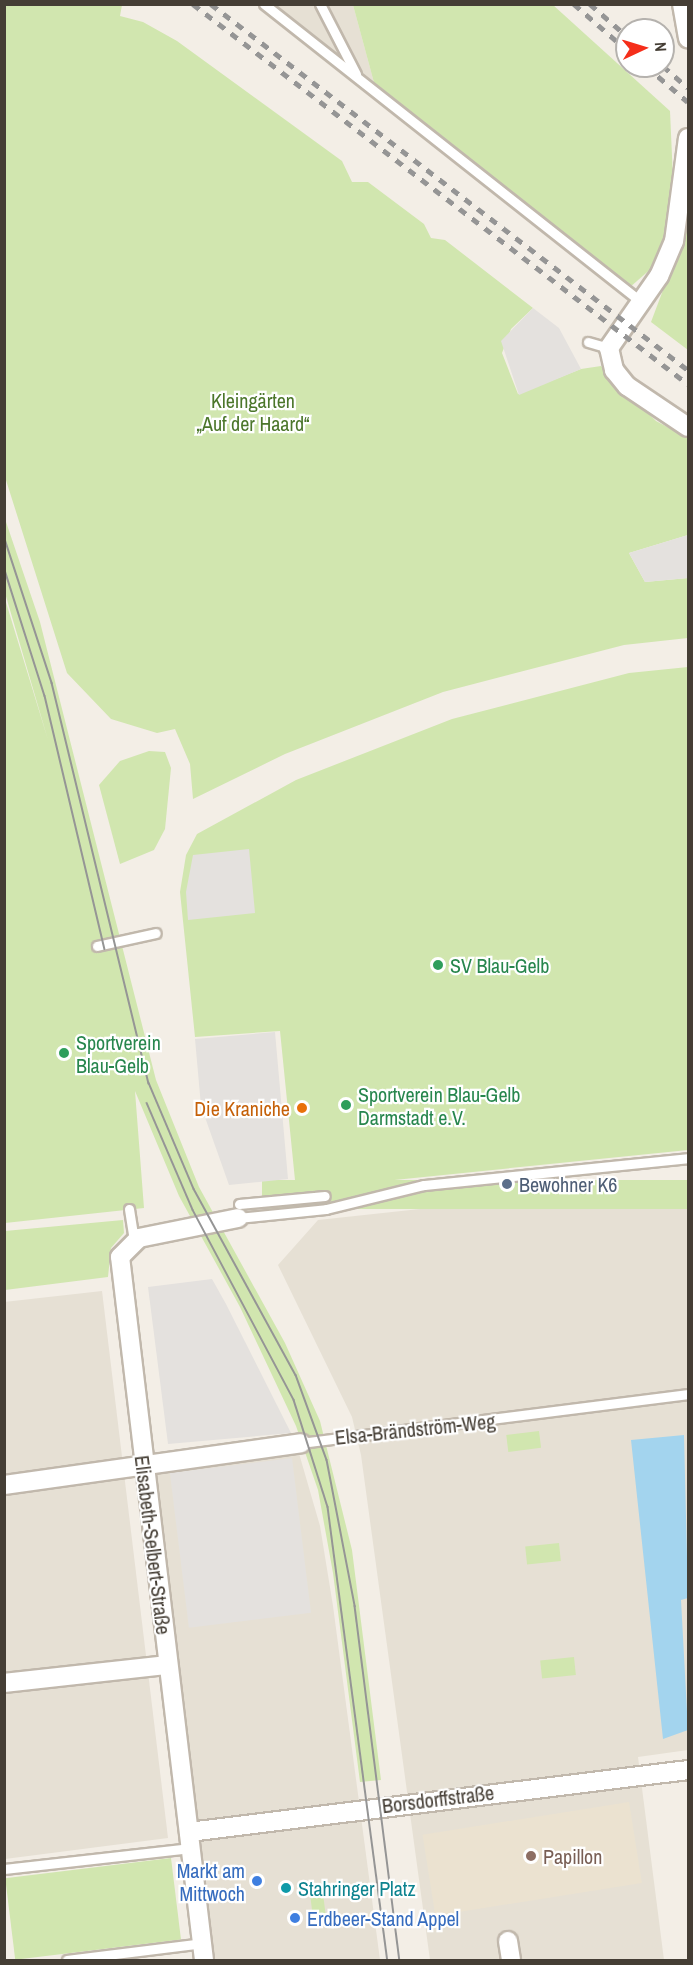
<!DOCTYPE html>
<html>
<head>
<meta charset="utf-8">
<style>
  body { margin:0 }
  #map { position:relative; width:693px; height:1965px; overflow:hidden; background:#f3eee6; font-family:"Archivo Narrow",sans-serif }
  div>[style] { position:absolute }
  .residential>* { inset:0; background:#e6e0d4 }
  .education>* { inset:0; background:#ebe2d0; transform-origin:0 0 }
  .green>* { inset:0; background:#d1e6af; transform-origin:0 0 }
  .parking>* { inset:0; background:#e4e1de; transform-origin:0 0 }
  .water>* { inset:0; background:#a3d4ee }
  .roads { filter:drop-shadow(2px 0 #c1b8ac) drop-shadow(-2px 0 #c1b8ac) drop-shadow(0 2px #c1b8ac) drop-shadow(0 -2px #c1b8ac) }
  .service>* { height:9px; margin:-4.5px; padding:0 4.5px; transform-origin:4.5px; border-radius:4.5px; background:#fff }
  .minor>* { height:18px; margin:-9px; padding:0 9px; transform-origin:9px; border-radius:9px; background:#fff }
  .tram>* { height:1.5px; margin:-0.75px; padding:0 0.75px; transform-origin:0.75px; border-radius:0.75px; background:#959595 }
  .rail>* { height:4.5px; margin-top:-2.25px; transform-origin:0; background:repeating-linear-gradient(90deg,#959595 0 8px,transparent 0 16px) }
  .dots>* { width:16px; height:16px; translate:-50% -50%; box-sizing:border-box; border:3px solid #fff; border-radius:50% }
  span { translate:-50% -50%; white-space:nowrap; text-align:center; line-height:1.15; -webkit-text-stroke:4.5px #fff; paint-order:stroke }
  .park-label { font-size:20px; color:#4b762a }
  .leisure-label { font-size:20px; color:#27864d }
  .left { translate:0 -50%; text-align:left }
  .food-label { font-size:20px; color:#c56008 }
  .right { translate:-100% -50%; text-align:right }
  .service-label { font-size:20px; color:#4e5e75 }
  .street-label { font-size:20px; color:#453e35 }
  .education-label { font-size:20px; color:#785e54 }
  .shop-label { font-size:20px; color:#366cbe }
  .culture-label { font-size:20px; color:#0d838f }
  .frame { position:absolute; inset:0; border:6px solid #453e35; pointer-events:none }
  .north { position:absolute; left:615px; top:18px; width:60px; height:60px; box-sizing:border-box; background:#fff; border:2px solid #b5b2ae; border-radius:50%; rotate:86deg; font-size:16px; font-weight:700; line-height:24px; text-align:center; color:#453e35 }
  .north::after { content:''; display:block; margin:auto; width:21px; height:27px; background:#f52e1a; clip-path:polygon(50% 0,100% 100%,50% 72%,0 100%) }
</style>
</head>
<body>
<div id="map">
  <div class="residential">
    <div style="clip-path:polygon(264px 5px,353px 5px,376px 90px)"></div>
    <div style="clip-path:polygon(688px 1180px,688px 1750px,638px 1757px,664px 1960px,430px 1960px,361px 1455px,352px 1417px,278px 1265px,318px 1220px)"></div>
    <div style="clip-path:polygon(102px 1291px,168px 1838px,5px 1859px,4px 1302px)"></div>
    <div style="clip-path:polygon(298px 1450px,320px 1526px,333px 1606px,380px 1960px,202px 1960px,143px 1475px)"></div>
  </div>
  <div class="education">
    <div style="left:629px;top:1802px;width:82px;height:209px;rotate:81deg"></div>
  </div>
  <div class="green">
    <div style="clip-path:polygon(4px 5px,122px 5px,120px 16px,143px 22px,177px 41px,342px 161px,352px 182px,368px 182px,424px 224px,431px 238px,445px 240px,533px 308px,511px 329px,502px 353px,518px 394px,581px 369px,601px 366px,656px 421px,688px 438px,688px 535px,629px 553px,645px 582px,688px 578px,688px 638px,624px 645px,443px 692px,285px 754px,193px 799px,190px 764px,175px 729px,157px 733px,111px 719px,67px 673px,5px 477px)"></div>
    <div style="clip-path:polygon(353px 5px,553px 5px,670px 111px,673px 179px,662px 250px,653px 267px,629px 288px,376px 90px)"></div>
    <div style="clip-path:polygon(688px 192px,688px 350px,651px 322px,674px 261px)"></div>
    <div style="clip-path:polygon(4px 516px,40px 622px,156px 1080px,199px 1187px,285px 1343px,320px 1421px,352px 1550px,381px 1780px,360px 1782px,333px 1573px,318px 1490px,296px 1426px,240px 1307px,179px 1196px,135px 1091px,144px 1208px,5px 1223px,5px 599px,48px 740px,5px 593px)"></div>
    <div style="clip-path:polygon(688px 667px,688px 1150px,296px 1190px,280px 1031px,195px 1037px,180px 892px,186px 855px,197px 834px,296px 780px,452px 719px,629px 673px)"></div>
    <div style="clip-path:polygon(149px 751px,165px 752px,171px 768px,165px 829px,154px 850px,120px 864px,99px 785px,120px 761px)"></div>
    <div style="left:688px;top:1180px;width:29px;height:426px;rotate:90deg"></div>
    <div style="clip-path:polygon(123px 1220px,124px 1233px,111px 1248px,108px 1277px,5px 1290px,5px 1231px)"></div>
    <div style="left:539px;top:1431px;width:17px;height:33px;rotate:83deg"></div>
    <div style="left:559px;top:1543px;width:18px;height:34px;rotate:84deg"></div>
    <div style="left:574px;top:1657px;width:18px;height:34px;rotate:84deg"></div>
    <div style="left:171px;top:1858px;width:82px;height:167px;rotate:83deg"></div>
    <div style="left:322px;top:1885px;width:34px;height:13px;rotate:83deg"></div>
  </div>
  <div class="parking">
    <div style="clip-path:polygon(533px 308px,559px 328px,581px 369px,519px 395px,501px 341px)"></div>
    <div style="clip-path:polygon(688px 535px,688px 578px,645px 582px,629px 553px)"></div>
    <div style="clip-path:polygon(249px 849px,255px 913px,188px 920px,186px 892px,193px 855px)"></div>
    <div style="clip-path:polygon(275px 1032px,288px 1179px,229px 1185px,201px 1106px,195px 1039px)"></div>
    <div style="clip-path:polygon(212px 1279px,226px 1304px,291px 1433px,168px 1444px,148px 1287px)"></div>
    <div style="left:292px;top:1458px;width:156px;height:123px;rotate:83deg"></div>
  </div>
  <div class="water">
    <div style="clip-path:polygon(684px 1435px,688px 1598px,681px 1600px,688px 1730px,663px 1739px,631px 1440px)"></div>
  </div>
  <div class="roads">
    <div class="service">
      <div style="left:264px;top:4px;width:479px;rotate:38.3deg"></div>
      <div style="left:320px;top:4px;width:79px;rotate:62.8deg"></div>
      <div style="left:588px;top:342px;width:22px;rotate:16deg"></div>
      <div style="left:97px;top:946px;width:60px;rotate:-12.4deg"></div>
      <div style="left:239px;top:1204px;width:86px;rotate:-5.3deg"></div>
      <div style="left:129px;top:1209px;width:31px;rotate:81deg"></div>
      <div style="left:238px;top:1218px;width:88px;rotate:-5.8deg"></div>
      <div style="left:326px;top:1209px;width:101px;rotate:-13.8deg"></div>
      <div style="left:424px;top:1185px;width:265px;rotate:-5.8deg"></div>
      <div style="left:301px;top:1443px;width:390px;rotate:-7.2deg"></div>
      <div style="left:4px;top:1869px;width:188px;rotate:-6.4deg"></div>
      <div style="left:67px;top:1960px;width:137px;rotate:-7.1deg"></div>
    </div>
    <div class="minor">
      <div style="left:682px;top:4px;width:35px;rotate:80deg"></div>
      <div style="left:688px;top:138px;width:104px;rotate:97.7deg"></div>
      <div style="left:674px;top:241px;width:38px;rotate:113deg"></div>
      <div style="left:659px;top:276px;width:88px;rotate:124.8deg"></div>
      <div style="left:609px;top:348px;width:23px;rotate:77deg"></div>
      <div style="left:614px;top:370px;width:21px;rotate:51deg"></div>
      <div style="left:627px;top:386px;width:73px;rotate:33.9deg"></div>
      <div style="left:4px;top:1485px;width:300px;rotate:-8deg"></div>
      <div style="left:4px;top:1683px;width:165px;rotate:-6.3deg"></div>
      <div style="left:189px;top:1832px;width:503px;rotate:-7.08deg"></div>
      <div style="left:508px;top:1941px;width:19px;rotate:81deg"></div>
      <div style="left:204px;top:1960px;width:708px;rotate:-96.81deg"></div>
      <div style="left:120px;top:1257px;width:27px;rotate:-45deg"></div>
      <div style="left:139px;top:1238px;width:101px;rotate:-11.4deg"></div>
    </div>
  </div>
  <div class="tram">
    <div style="left:4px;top:536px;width:155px;rotate:71.9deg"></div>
    <div style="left:52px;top:683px;width:412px;rotate:76.4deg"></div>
    <div style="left:149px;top:1083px;width:115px;rotate:67deg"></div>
    <div style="left:194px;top:1189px;width:212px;rotate:61.3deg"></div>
    <div style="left:296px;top:1375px;width:90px;rotate:70deg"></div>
    <div style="left:327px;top:1460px;width:149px;rotate:79.1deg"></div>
    <div style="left:355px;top:1606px;width:357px;rotate:82.8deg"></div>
    <div style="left:4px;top:567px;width:135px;rotate:72.4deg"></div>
    <div style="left:45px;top:696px;width:260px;rotate:76.7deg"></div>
    <div style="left:147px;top:1103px;width:116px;rotate:66.7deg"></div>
    <div style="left:193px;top:1210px;width:215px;rotate:62deg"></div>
    <div style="left:294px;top:1400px;width:112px;rotate:72.4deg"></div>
    <div style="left:328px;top:1507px;width:457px;rotate:82.5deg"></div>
  </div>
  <div class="rail">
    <div style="left:193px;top:4px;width:624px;rotate:37.51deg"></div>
    <div style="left:211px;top:4px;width:601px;rotate:37.5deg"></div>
    <div style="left:574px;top:4px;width:70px;rotate:41deg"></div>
    <div style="left:590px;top:4px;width:49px;rotate:40.9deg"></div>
    <div style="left:646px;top:66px;width:55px;rotate:40.6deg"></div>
    <div style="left:663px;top:66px;width:33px;rotate:41deg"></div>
  </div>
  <div class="dots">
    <div style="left:438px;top:965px;background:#2e9e5b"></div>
    <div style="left:64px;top:1053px;background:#2e9e5b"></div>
    <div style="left:346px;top:1105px;background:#2e9e5b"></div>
    <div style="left:302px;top:1108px;background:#e8710a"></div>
    <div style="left:507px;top:1184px;background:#5c6f8a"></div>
    <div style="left:531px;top:1856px;background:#8d6e63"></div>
    <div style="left:257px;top:1881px;background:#3f7fe0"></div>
    <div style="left:286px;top:1888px;background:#0f9aa8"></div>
    <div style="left:295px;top:1918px;background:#3f7fe0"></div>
  </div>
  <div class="park-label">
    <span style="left:253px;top:412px">Kleingärten<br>„Auf der Haard“</span>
  </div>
  <div class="leisure-label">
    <span class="left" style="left:450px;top:965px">SV Blau-Gelb</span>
    <span class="left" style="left:76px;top:1054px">Sportverein<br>Blau-Gelb</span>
    <span class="left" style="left:358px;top:1106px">Sportverein Blau-Gelb<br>Darmstadt e.V.</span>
  </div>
  <div class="food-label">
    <span class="right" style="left:290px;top:1108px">Die Kraniche</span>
  </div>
  <div class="service-label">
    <span class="left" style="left:519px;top:1184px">Bewohner K6</span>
  </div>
  <div class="street-label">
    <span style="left:415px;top:1429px;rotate:-6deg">Elsa-Brändström-Weg</span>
    <span style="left:153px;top:1545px;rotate:83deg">Elisabeth-Selbert-Straße</span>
    <span style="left:438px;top:1799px;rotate:-7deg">Borsdorffstraße</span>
  </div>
  <div class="education-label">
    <span class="left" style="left:543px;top:1856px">Papillon</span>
  </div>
  <div class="shop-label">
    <span class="right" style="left:245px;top:1882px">Markt am<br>Mittwoch</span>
    <span class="left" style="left:307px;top:1918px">Erdbeer-Stand Appel</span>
  </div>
  <div class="culture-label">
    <span class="left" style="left:298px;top:1888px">Stahringer Platz</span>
  </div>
  <div class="frame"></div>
  <div class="north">N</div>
</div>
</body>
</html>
